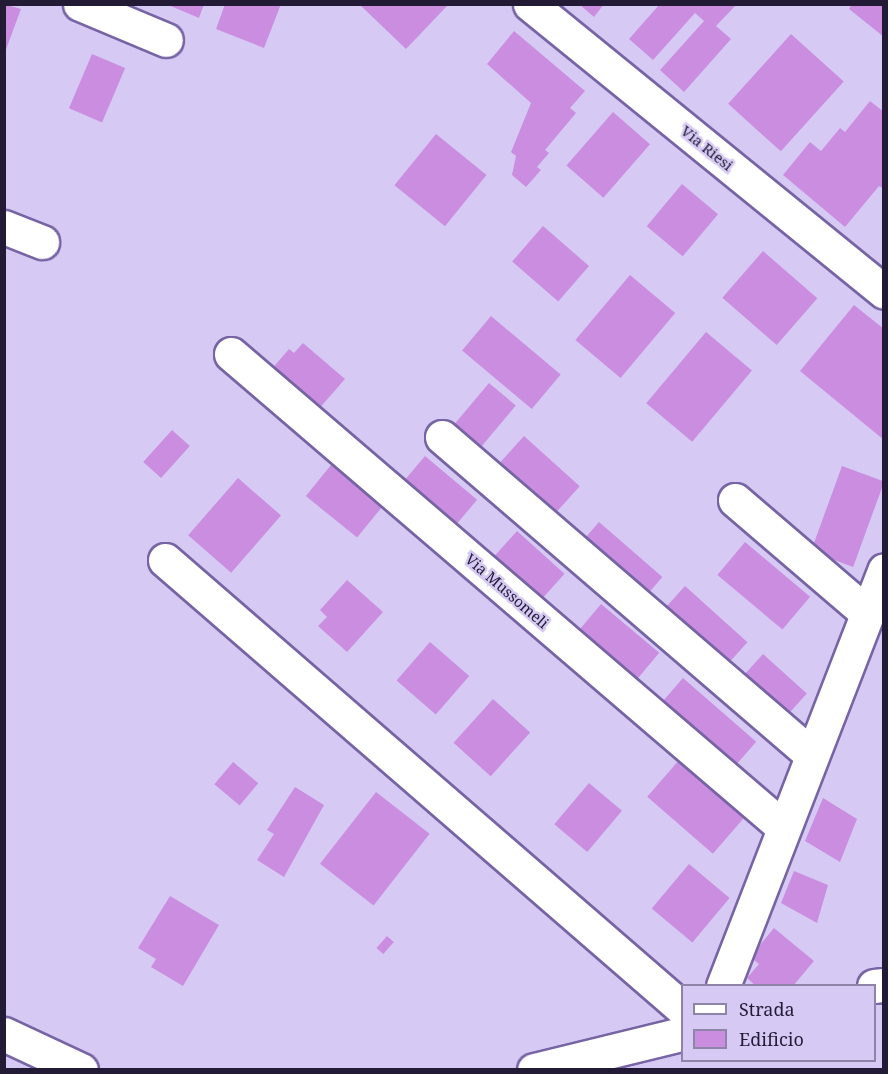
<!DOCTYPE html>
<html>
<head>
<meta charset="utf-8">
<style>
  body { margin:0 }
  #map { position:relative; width:888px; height:1074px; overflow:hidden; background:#d6caf5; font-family:"Noto Serif",serif }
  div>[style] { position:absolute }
  .building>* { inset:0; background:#cb8de0; transform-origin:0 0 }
  .roads { filter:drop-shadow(2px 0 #7764a4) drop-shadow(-2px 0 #7764a4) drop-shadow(0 2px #7764a4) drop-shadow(0 -2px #7764a4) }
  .minor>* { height:33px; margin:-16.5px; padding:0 16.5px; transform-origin:16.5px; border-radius:16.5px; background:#fff }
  span { translate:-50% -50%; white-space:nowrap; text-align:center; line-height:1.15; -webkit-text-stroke:5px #d6caf5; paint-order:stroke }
  .street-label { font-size:15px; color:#231a35 }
  .frame { position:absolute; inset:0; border:6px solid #231a35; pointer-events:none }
  .legend { position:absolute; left:681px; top:984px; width:195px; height:78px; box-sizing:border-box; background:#d6caf5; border:2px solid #8e84a8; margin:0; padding:8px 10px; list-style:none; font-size:18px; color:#231a35 }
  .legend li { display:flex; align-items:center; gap:12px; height:30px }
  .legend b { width:30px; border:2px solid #8e84a8 }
</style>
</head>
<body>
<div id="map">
  <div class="building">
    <div style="clip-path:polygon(4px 4px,21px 9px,5px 52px,4px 52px)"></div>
    <div style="clip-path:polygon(166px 4px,204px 4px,199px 18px)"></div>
    <div style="clip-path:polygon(225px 4px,281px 4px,264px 48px,216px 29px)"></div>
    <div style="clip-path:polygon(359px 4px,445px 4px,447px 6px,406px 49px)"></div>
    <div style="clip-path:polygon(579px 4px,604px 4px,594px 17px)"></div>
    <div style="clip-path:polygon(852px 4px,884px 4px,884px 37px,849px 9px)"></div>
    <div style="clip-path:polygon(659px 5px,736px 5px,716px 26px,731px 39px,684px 92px,660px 70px,704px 21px,695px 13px,653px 60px,629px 39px)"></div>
    <div style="clip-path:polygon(514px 31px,585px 91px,570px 108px,576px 113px,545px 150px,549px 153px,537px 167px,541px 170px,526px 187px,512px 175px,516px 156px,511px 152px,531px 103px,487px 64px)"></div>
    <div style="left:791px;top:34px;width:71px;height:94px;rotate:42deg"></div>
    <div style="left:92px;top:54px;width:36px;height:59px;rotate:23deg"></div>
    <div style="clip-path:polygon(870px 101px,884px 112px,884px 189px,879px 186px,845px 227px,783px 175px,810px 142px,821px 151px,840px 128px,845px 132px)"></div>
    <div style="left:613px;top:112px;width:49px;height:71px;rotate:41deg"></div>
    <div style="left:436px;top:134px;width:65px;height:66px;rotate:39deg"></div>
    <div style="left:682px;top:184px;width:47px;height:55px;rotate:40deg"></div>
    <div style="left:543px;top:226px;width:61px;height:47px;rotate:41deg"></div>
    <div style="left:763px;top:251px;width:72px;height:62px;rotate:41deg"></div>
    <div style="left:630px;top:275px;width:59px;height:85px;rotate:40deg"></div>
    <div style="clip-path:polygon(854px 305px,884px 329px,884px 440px,800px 371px)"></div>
    <div style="left:491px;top:316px;width:91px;height:45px;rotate:40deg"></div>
    <div style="left:706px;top:332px;width:60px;height:93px;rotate:40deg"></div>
    <div style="clip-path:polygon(303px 343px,345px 379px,317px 411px,270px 371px,289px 349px,294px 353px)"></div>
    <div style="left:489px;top:383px;width:35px;height:65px;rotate:40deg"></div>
    <div style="left:172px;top:430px;width:24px;height:43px;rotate:42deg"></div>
    <div style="left:524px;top:436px;width:75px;height:48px;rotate:42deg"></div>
    <div style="left:425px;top:456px;width:68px;height:35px;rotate:40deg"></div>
    <div style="left:331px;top:465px;width:66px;height:40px;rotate:39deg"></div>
    <div style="left:842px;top:466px;width:45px;height:91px;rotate:20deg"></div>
    <div style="left:238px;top:478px;width:57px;height:76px;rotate:41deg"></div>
    <div style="left:599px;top:522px;width:84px;height:33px;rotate:41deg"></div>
    <div style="left:517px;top:531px;width:64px;height:43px;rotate:42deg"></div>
    <div style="left:745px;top:542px;width:85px;height:43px;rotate:40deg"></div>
    <div style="clip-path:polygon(347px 580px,383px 612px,347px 652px,318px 626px,327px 617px,320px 610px)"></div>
    <div style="left:685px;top:586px;width:84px;height:33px;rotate:42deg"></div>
    <div style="left:601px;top:604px;width:76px;height:40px;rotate:40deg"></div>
    <div style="left:430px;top:642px;width:52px;height:51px;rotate:41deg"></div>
    <div style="left:763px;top:654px;width:59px;height:38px;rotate:42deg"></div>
    <div style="left:683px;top:678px;width:97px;height:42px;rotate:41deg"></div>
    <div style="left:493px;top:699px;width:50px;height:59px;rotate:42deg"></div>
    <div style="left:680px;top:759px;width:87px;height:50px;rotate:41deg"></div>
    <div style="left:233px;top:762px;width:33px;height:29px;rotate:40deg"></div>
    <div style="left:589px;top:783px;width:43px;height:54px;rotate:40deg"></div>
    <div style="clip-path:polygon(295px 787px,324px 805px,284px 877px,257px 860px,274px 834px,267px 830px)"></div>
    <div style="left:376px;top:792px;width:68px;height:91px;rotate:38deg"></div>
    <div style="clip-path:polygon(823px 798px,857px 819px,840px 862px,805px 841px)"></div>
    <div style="left:689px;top:864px;width:53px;height:58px;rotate:40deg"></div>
    <div style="clip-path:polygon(794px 871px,828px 885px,817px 923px,781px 903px)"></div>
    <div style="clip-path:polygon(170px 896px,219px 925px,183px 986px,151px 967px,156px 959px,138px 948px)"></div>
    <div style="clip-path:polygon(774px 928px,814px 961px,793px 986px,756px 986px,747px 978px,759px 964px,750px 957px)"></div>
    <div style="left:387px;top:936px;width:9px;height:16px;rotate:41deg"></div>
  </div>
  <div class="roads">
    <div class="minor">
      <div style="left:80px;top:4px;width:93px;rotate:22.7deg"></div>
      <div style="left:530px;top:4px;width:456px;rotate:39.1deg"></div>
      <div style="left:4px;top:227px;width:41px;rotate:21.5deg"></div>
      <div style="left:231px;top:354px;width:728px;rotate:40.6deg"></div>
      <div style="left:442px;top:437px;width:488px;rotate:40.7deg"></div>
      <div style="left:735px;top:500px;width:174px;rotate:40.6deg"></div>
      <div style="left:165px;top:560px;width:684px;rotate:40.91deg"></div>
      <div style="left:723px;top:986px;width:446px;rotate:-68.8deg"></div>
      <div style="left:874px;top:986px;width:10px;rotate:-6deg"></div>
      <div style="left:4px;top:1034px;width:85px;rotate:25.1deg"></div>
      <div style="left:534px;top:1070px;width:152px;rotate:-13.7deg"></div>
    </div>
  </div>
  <div class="street-label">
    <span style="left:707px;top:148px;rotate:39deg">Via Riesi</span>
    <span style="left:507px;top:591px;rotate:41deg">Via Mussomeli</span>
  </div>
  <div class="frame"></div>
  <ul class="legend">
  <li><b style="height:8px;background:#fff"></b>Strada</li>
  <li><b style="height:16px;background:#cb8de0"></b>Edificio</li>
  </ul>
</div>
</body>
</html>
